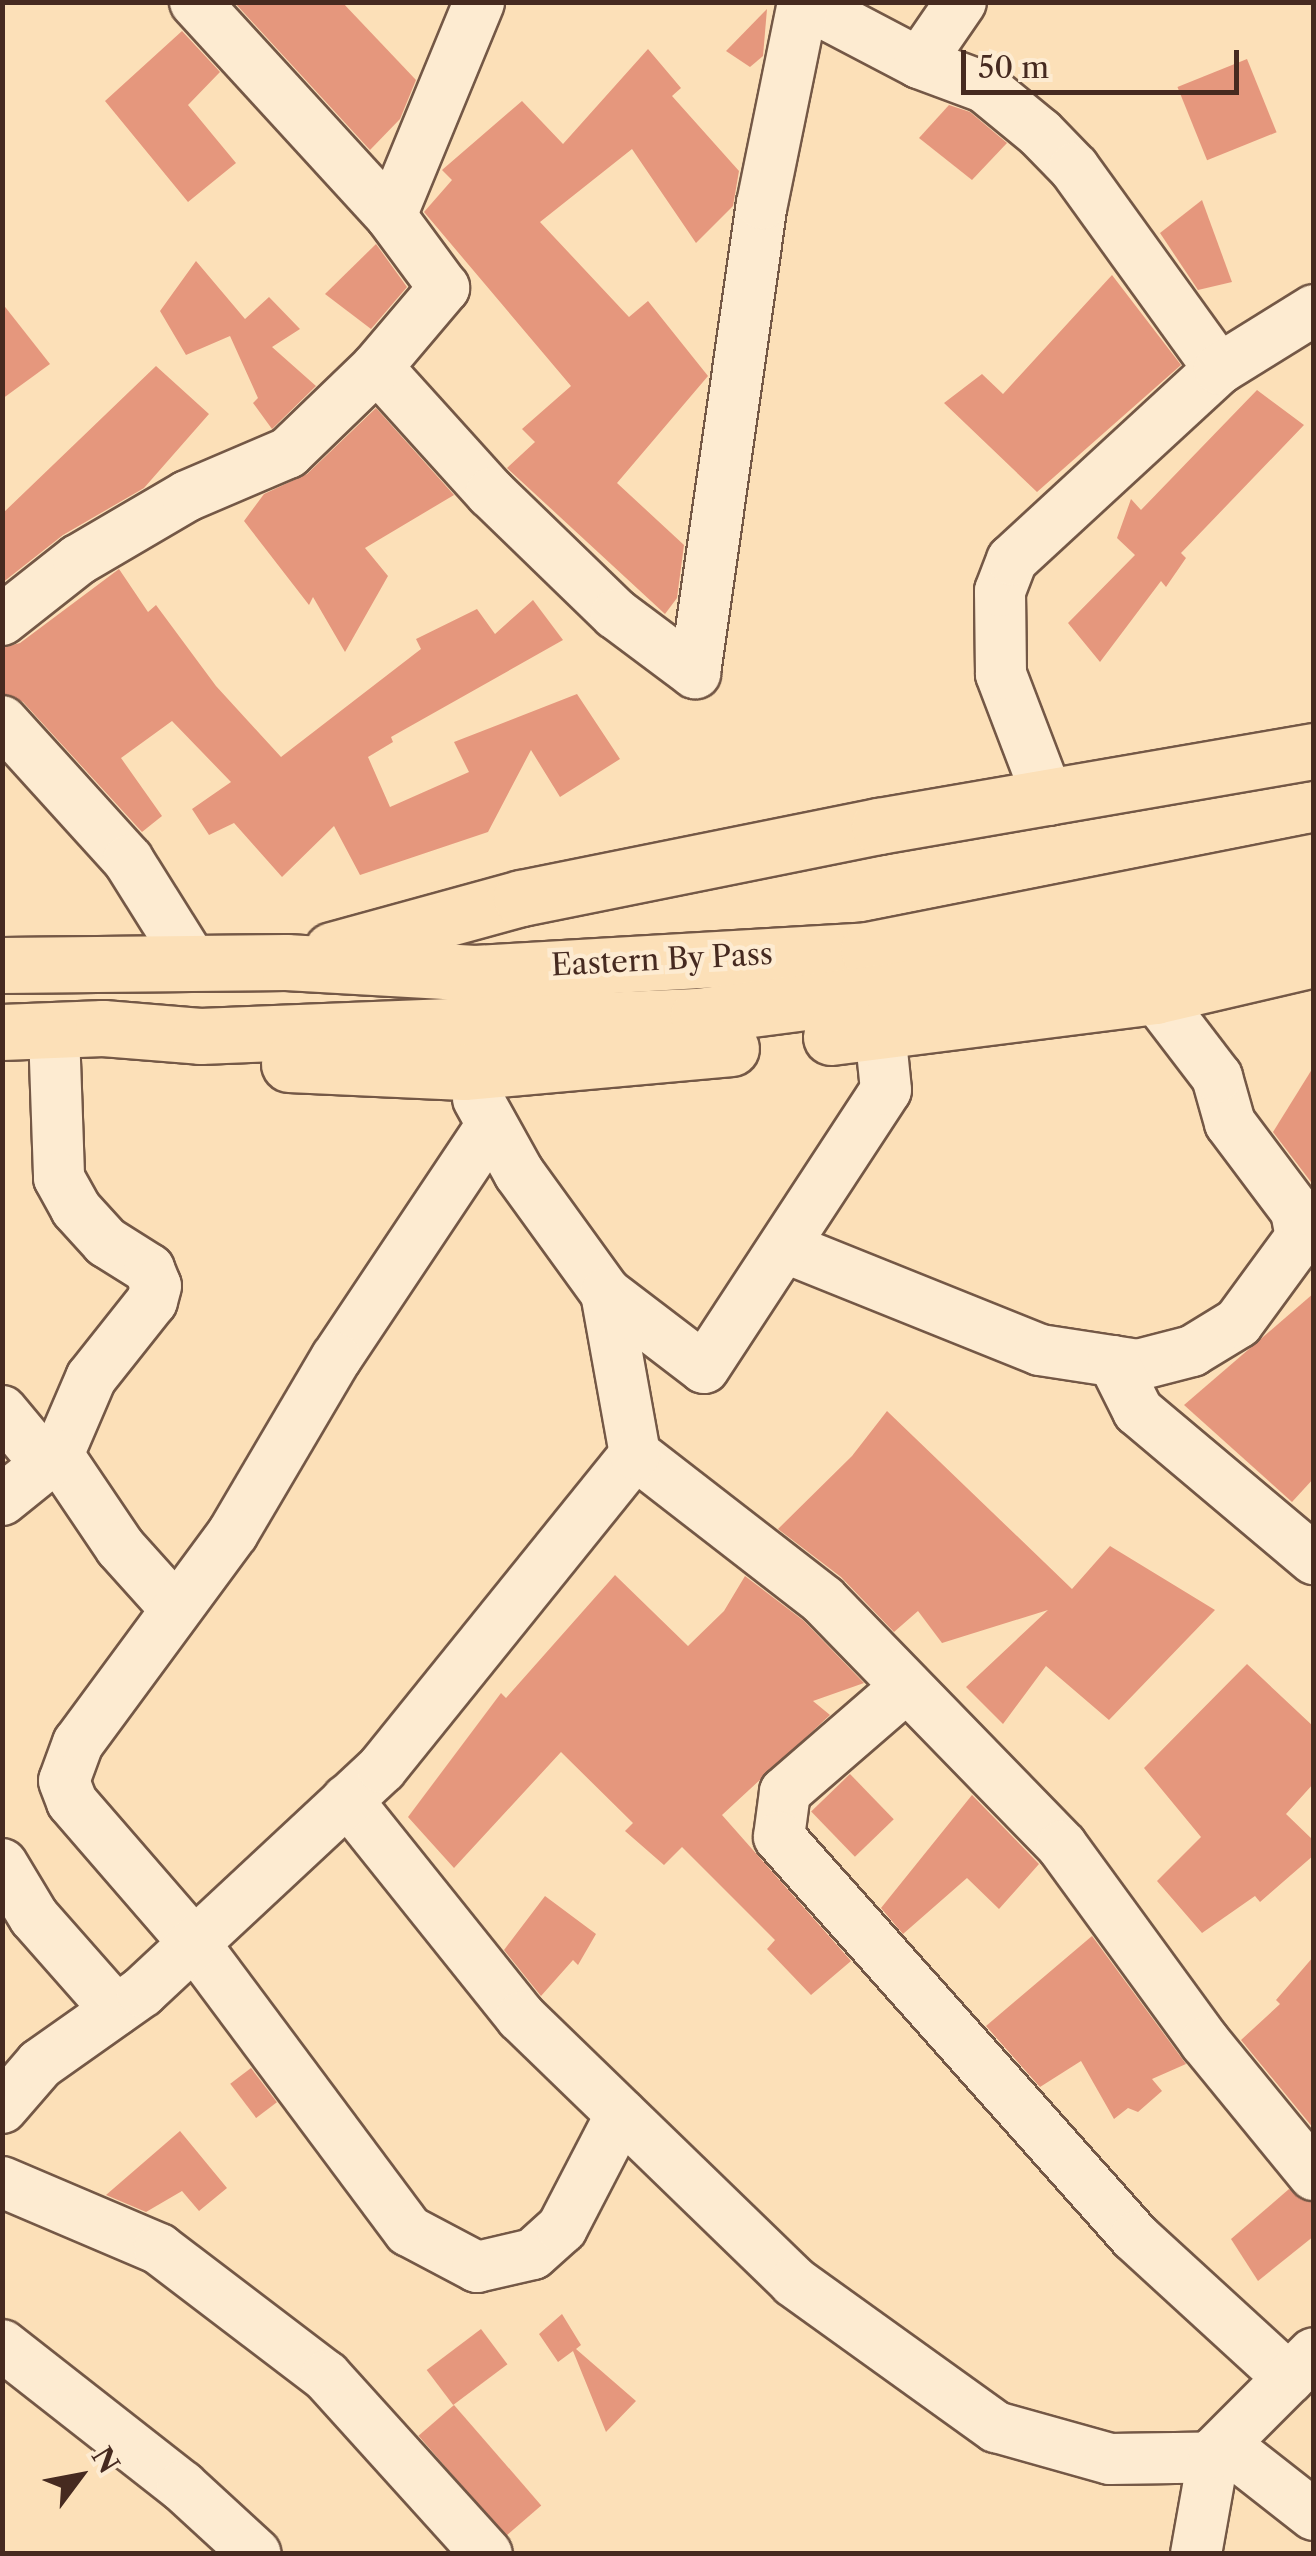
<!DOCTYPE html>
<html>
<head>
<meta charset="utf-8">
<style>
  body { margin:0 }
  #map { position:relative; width:1316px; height:2556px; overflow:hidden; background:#fce0b8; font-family:"Libre Caslon Text",serif }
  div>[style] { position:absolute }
  .building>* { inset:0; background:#e5977d; transform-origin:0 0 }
  .roads { filter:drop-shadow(2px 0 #745846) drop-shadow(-2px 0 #745846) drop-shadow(0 2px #745846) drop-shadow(0 -2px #745846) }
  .minor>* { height:50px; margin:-25px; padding:0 25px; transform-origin:25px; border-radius:25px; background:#fdebd1 }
  .major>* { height:55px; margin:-27.5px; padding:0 27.5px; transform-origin:27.5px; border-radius:27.5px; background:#fce0b8 }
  span { translate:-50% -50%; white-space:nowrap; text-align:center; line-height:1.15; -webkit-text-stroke:9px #fdebd1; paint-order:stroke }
  .street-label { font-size:30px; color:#462a20 }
  .frame { position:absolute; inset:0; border:5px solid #462a20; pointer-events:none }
  .north { position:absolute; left:30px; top:2426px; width:100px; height:100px; -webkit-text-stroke:8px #fdebd1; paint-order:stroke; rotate:58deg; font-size:28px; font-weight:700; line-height:40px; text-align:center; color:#462a20 }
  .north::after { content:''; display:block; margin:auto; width:35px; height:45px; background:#462a20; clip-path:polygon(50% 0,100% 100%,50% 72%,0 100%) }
  .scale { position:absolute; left:961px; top:50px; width:278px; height:45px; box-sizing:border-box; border:5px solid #462a20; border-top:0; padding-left:12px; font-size:30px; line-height:35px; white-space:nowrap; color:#462a20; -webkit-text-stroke:8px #fdebd1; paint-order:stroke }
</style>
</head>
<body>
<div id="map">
  <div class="building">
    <div style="clip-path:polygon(234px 2px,342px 2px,416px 80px,400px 119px,370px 150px)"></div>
    <div style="clip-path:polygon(767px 9px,763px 56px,750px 67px,726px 51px)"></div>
    <div style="clip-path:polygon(182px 31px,220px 72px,188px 105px,236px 163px,188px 202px,105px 101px)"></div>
    <div style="clip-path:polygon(648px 49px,681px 88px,672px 96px,739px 171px,733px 206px,696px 243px,632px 149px,540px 222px,629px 317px,648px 301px,708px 376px,617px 483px,684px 545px,677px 598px,665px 614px,507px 468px,535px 442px,522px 429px,571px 386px,424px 212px,452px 180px,442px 170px,522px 101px,563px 144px)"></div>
    <div style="left:1247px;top:59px;width:79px;height:75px;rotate:68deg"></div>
    <div style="clip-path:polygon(949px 105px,970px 112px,1007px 143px,972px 180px,919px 138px)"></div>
    <div style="clip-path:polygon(1202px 200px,1232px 282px,1198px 290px,1160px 233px)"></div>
    <div style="clip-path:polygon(376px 244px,407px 287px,371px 329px,325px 294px)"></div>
    <div style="clip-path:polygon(196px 261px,245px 319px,269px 297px,300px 329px,272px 347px,316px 386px,272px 429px,253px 403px,258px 398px,230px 336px,186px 355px,160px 311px)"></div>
    <div style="clip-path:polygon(1112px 275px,1181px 365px,1037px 492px,944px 403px,982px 374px,1003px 394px)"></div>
    <div style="clip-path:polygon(2px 303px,50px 364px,2px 399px)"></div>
    <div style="clip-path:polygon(156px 366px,209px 414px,144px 488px,63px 535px,2px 583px,2px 514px)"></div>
    <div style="clip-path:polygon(1257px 390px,1304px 425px,1181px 553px,1186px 558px,1166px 587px,1161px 581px,1100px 662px,1068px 623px,1135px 555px,1117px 538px,1131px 499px,1141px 510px)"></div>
    <div style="clip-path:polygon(376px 408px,454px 495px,365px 548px,388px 576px,345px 652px,313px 597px,309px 605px,244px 521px,264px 494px,307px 474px)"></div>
    <div style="clip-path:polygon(119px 569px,148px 612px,156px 605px,216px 686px,281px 757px,421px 649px,416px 639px,477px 609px,495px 634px,533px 600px,563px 640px,391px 737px,393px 742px,368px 757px,390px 807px,469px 772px,454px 742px,577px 694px,620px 759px,560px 797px,531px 750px,488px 832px,360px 875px,334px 826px,282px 877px,234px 823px,209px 835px,192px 809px,231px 782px,172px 721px,121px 758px,162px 816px,142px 832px,23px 702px,2px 693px,2px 648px,20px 643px)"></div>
    <div style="clip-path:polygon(1314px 1066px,1314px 1186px,1273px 1132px)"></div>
    <div style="clip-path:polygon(1314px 1293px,1314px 1478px,1292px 1502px,1184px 1405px)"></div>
    <div style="clip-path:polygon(887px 1411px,1072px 1589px,1110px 1546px,1215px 1610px,1109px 1720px,1046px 1666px,1003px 1724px,966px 1687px,1048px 1610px,942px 1643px,918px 1611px,894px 1632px,841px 1577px,778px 1529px,852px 1456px)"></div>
    <div style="clip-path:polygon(615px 1575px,688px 1646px,724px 1611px,745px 1576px,804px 1621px,864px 1683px,813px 1701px,830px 1715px,722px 1815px,851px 1961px,811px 1995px,767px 1949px,775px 1940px,682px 1847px,664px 1865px,625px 1831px,633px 1823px,561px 1752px,454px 1868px,408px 1817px,501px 1693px,506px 1698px)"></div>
    <div style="clip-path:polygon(1247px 1664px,1314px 1727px,1314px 1783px,1286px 1814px,1314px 1841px,1314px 1855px,1260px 1902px,1255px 1896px,1202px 1933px,1157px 1881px,1201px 1837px,1144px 1768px)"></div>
    <div style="left:850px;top:1774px;width:63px;height:54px;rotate:46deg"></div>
    <div style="clip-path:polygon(972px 1795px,1039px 1864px,999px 1909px,967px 1878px,903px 1934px,881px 1908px)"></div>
    <div style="clip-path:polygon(545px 1896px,596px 1934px,578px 1965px,573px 1960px,541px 1996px,504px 1950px)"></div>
    <div style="clip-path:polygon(1092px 1936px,1186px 2064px,1152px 2079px,1162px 2091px,1138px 2112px,1128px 2108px,1114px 2119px,1081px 2061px,1040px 2087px,986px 2026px)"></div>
    <div style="clip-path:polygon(1314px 1956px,1314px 2129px,1241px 2040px,1280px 2004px,1276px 2000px)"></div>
    <div style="left:251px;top:2068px;width:43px;height:26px;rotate:53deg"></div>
    <div style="clip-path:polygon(180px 2131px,227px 2188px,199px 2211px,182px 2191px,146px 2212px,106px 2195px)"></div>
    <div style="clip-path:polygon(1289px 2189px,1314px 2203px,1314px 2236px,1258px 2281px,1231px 2239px)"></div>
    <div style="clip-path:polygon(562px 2314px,581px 2345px,576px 2349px,636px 2401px,606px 2432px,573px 2351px,558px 2362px,539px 2334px)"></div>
    <div style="left:481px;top:2329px;width:44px;height:68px;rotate:53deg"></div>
    <div style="left:454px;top:2405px;width:133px;height:47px;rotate:49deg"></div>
  </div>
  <div class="roads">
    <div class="minor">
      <div style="left:195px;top:2px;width:290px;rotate:47.5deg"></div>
      <div style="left:803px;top:2px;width:131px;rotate:27.7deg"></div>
      <div style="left:919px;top:63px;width:69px;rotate:20.3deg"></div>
      <div style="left:984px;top:87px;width:72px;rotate:39.4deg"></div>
      <div style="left:1040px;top:133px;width:49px;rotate:45.8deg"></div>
      <div style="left:1074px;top:168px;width:248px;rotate:54.2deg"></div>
      <div style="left:919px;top:63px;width:74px;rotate:-55.5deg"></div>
      <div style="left:377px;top:367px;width:170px;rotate:47.9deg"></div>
      <div style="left:491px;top:493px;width:174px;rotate:44.1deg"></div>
      <div style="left:616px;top:614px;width:99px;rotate:36.8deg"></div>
      <div style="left:695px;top:673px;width:474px;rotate:-81.9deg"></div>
      <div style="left:762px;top:204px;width:205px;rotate:-78.5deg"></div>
      <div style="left:2px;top:620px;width:97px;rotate:-38.3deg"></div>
      <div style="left:78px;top:560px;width:126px;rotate:-30.4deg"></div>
      <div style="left:187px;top:496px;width:110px;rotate:-23.1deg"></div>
      <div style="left:288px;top:453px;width:124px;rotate:-44deg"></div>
      <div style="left:377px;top:367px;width:104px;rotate:-49.7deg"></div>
      <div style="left:444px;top:288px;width:89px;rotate:-126.4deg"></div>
      <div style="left:391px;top:216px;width:231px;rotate:-67.6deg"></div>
      <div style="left:2px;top:721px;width:188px;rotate:47.8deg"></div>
      <div style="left:128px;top:860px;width:120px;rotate:57.9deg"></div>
      <div style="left:1049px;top:800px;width:135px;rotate:-110.9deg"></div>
      <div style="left:1001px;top:674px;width:83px;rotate:-90.7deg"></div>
      <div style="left:1000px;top:591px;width:33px;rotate:-69deg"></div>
      <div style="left:1012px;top:560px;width:282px;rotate:-42.7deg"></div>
      <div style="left:1219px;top:369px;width:112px;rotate:-31.8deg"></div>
      <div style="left:54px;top:1032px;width:146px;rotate:88deg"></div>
      <div style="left:59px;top:1178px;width:35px;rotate:61deg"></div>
      <div style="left:76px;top:1209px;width:45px;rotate:47.7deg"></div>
      <div style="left:106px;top:1242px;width:51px;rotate:32.1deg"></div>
      <div style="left:149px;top:1269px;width:18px;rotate:68deg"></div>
      <div style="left:156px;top:1286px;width:16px;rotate:105deg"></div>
      <div style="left:152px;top:1301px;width:98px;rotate:128.4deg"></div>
      <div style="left:91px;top:1378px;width:84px;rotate:113.2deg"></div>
      <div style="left:58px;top:1455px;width:111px;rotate:56deg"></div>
      <div style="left:120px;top:1547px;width:82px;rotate:48deg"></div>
      <div style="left:478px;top:1099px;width:85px;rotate:61deg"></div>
      <div style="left:519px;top:1173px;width:148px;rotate:54.1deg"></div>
      <div style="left:491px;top:1126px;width:279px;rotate:123.7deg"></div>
      <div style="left:336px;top:1358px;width:203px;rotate:120.5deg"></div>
      <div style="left:233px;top:1533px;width:261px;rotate:126.4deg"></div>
      <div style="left:78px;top:1743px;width:40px;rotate:110.2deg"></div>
      <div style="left:64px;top:1781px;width:22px;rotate:69deg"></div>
      <div style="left:72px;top:1802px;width:186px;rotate:49.1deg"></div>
      <div style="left:194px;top:1943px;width:359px;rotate:53.3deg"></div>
      <div style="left:409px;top:2231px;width:77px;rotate:27.9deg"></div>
      <div style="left:477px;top:2267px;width:57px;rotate:-13.1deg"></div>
      <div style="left:533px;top:2254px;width:39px;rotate:-42deg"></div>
      <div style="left:562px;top:2228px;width:128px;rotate:-62.6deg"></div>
      <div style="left:784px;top:1247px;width:276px;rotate:21.9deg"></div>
      <div style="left:1040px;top:1350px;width:99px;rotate:8.7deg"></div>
      <div style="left:1138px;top:1365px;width:56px;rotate:-14.5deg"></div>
      <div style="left:1192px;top:1351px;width:54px;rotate:-31.3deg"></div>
      <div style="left:1238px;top:1323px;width:107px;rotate:-53.8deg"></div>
      <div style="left:1301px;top:1237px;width:26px;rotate:-101deg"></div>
      <div style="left:1296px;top:1211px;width:110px;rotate:-126.9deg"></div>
      <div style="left:1230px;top:1123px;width:48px;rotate:-105.8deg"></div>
      <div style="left:1217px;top:1077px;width:102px;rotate:-127.4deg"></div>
      <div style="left:1113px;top:1361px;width:56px;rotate:63.4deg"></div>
      <div style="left:1138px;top:1411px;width:230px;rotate:40.1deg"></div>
      <div style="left:2px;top:1411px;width:70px;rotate:50.2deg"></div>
      <div style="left:635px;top:1454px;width:238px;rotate:37.8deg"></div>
      <div style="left:823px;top:1600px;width:343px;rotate:45.8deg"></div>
      <div style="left:1062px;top:1846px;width:243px;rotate:53.9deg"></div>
      <div style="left:1205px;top:2042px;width:172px;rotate:50.7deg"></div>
      <div style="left:2px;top:1500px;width:72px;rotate:-38.8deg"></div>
      <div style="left:905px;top:1688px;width:159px;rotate:139.1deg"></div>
      <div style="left:785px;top:1792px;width:45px;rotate:97.6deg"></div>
      <div style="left:779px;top:1837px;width:535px;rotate:48.33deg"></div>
      <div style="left:1135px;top:2237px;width:209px;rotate:42.5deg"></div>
      <div style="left:347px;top:1800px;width:278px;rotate:51.3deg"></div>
      <div style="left:521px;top:2017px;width:380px;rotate:44.1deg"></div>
      <div style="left:794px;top:2282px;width:249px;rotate:35.7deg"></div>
      <div style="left:996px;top:2427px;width:118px;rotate:15.7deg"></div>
      <div style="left:1110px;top:2459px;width:130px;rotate:-0.9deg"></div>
      <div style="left:1240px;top:2457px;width:94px;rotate:38.1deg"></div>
      <div style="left:2px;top:1864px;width:62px;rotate:58.9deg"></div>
      <div style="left:34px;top:1917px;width:124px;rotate:48.6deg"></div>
      <div style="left:2px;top:2108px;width:58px;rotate:-49.2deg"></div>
      <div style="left:40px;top:2064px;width:125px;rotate:-35.2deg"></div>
      <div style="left:142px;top:1992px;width:328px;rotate:-43deg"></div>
      <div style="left:382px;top:1768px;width:403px;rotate:-51.1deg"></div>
      <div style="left:635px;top:1454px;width:164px;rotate:-100.2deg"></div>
      <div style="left:606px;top:1293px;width:123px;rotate:37.4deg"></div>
      <div style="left:704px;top:1368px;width:332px;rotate:-56.8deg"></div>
      <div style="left:886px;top:1090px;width:59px;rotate:-95.8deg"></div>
      <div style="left:2px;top:2182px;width:171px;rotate:23.1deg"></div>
      <div style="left:159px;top:2249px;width:210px;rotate:37.3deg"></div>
      <div style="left:326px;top:2376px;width:240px;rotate:47.9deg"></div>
      <div style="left:2px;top:2345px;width:229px;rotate:38.1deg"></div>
      <div style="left:182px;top:2486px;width:100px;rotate:42.6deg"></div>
      <div style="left:1196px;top:2554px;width:103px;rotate:-79.9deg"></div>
      <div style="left:1214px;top:2453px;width:141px;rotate:-45deg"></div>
    </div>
    <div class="major">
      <div style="left:332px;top:950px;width:196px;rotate:-15.4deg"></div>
      <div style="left:521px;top:898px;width:365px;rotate:-11.4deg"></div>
      <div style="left:879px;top:826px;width:441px;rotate:-9.8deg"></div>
      <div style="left:2px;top:965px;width:284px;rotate:-0.6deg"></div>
      <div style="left:286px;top:962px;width:189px;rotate:3.3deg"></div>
      <div style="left:475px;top:973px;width:394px;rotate:-3.3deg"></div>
      <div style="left:868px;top:950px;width:455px;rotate:-11.2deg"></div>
      <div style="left:2px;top:1032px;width:101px;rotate:-2.3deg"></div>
      <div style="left:103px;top:1028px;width:97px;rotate:4.7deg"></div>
      <div style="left:200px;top:1036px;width:498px;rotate:-2.3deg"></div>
      <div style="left:698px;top:1016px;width:195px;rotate:-7.4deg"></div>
      <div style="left:891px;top:991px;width:430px;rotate:-10.2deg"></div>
      <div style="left:831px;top:1037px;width:327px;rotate:-7.2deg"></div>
      <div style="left:1155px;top:996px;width:163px;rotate:-13.1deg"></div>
      <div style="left:289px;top:1064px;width:175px;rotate:2.6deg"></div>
      <div style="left:464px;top:1072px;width:268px;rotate:-5.1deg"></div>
    </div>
  </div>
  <div class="street-label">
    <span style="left:662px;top:960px;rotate:-3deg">Eastern By Pass</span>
  </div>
  <div class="frame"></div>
  <div class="north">N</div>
  <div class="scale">50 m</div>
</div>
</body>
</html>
